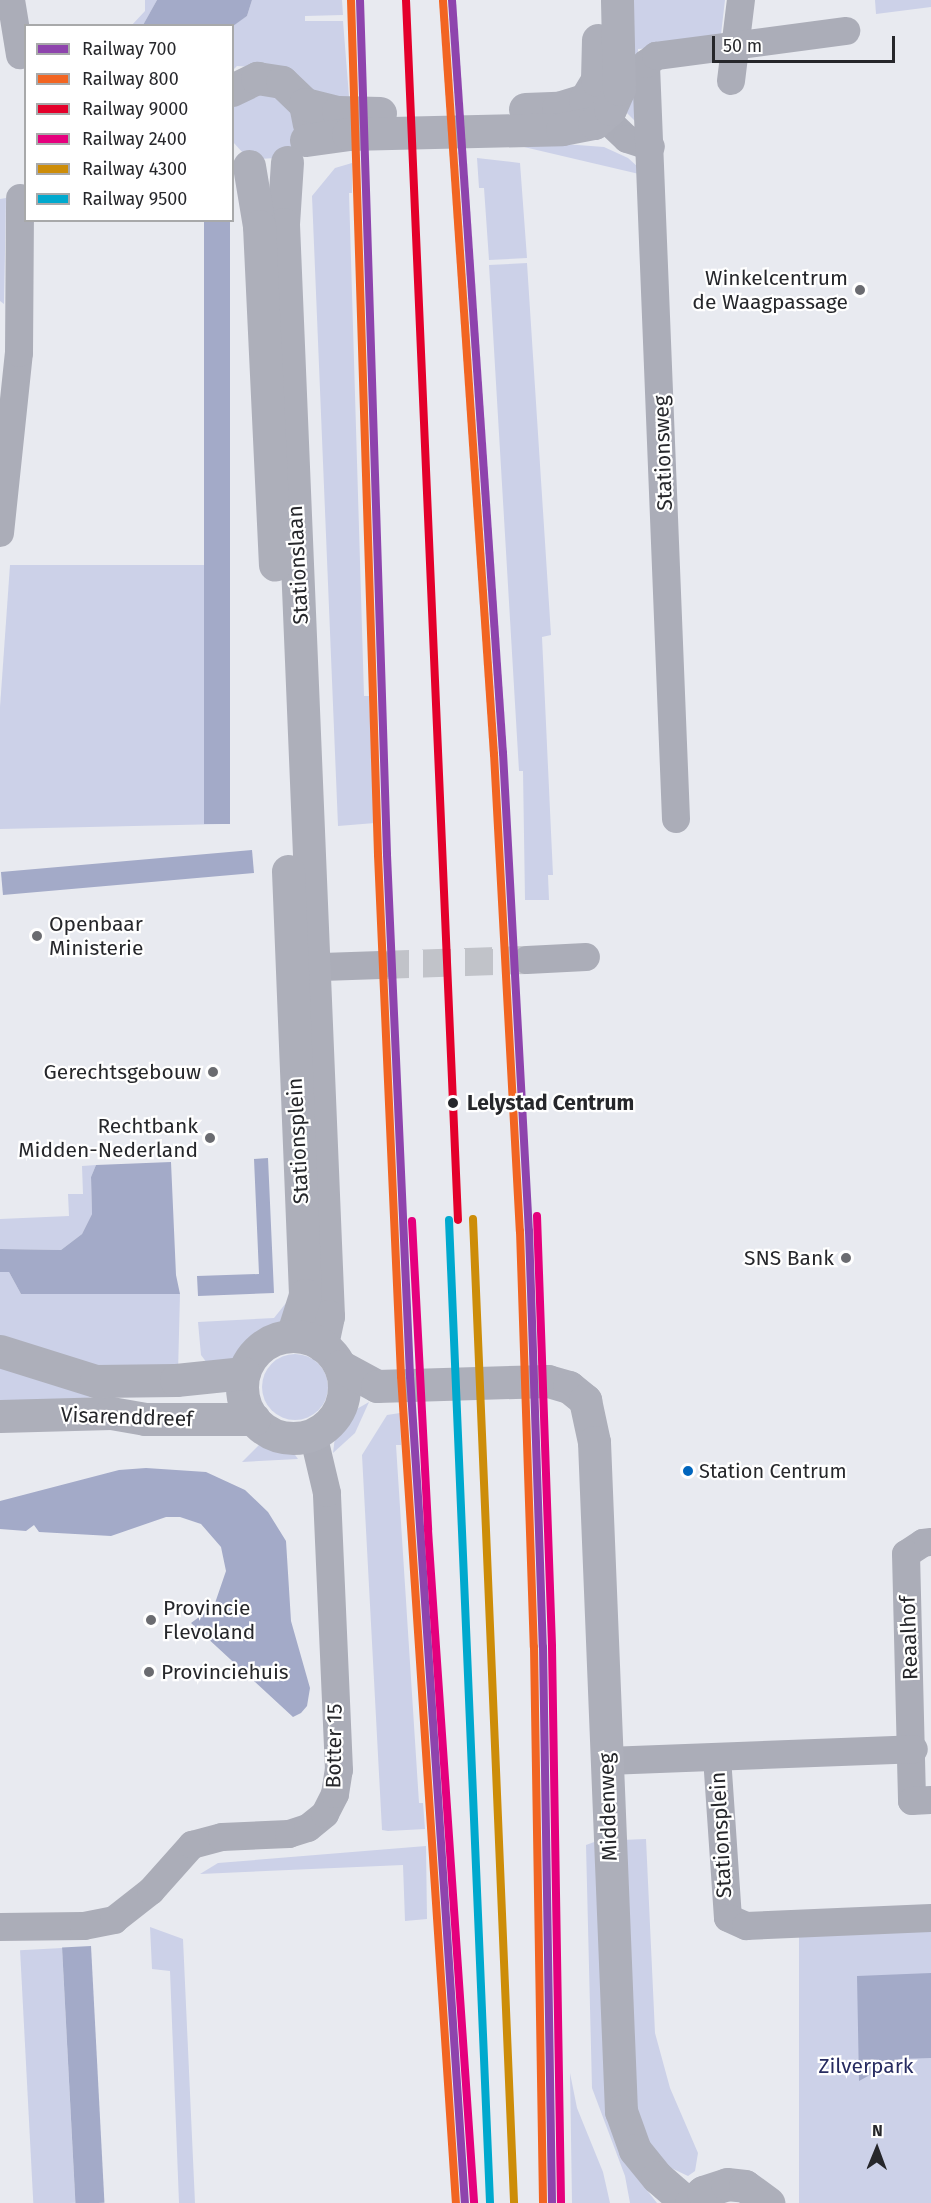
<!DOCTYPE html>
<html>
<head>
<meta charset="utf-8">
<style>
  body { margin:0 }
  #map { position:relative; width:931px; height:2203px; overflow:hidden; background:#e8eaf0; font-family:"Fira Sans",sans-serif }
  div>[style] { position:absolute }
  .green>* { inset:0; background:#ccd1e8; transform-origin:0 0 }
  .round { border-radius:50% }
  .water>* { inset:0; background:#a3aac8; transform-origin:0 0 }
  .minor-tunnel>* { height:28px; margin-top:-14px; transform-origin:0; background:repeating-linear-gradient(90deg,#c1c3c9 0 28px,transparent 0 42px) }
  .minor>* { height:28px; margin:-14px; padding:0 14px; transform-origin:14px; border-radius:14px; background:#abadb8 }
  .major>* { height:33px; margin:-16.5px; padding:0 16.5px; transform-origin:16.5px; border-radius:16.5px; background:#adafba }
  .major>.ring { margin:-16.5px; padding:0; box-sizing:content-box; background:none; border:33px solid #adafba; border-radius:50% }
  .rail-1>* { height:8px; margin:-4px; padding:0 4px; transform-origin:4px; border-radius:4px; background:#8e44ad }
  .rail-2>* { height:8px; margin:-4px; padding:0 4px; transform-origin:4px; border-radius:4px; background:#f26522 }
  .rail-3>* { height:8px; margin:-4px; padding:0 4px; transform-origin:4px; border-radius:4px; background:#e4002b }
  .rail-4>* { height:8px; margin:-4px; padding:0 4px; transform-origin:4px; border-radius:4px; background:#e5007d }
  .rail-5>* { height:8px; margin:-4px; padding:0 4px; transform-origin:4px; border-radius:4px; background:#cd8d09 }
  .rail-6>* { height:8px; margin:-4px; padding:0 4px; transform-origin:4px; border-radius:4px; background:#00a9ce }
  .dots>* { width:16px; height:16px; translate:-50% -50%; box-sizing:border-box; border:3px solid #fff; border-radius:50% }
  span { translate:-50% -50%; white-space:nowrap; text-align:center; line-height:1.15; -webkit-text-stroke:4.5px #fff; paint-order:stroke }
  .bus-label { font-size:20px; color:#26272b }
  .left { translate:0 -50%; text-align:left }
  .poi-label { font-size:21px; color:#26272b }
  .right { translate:-100% -50%; text-align:right }
  .street-label { font-size:21px; color:#26272b }
  .stop-label { font-size:21px; color:#26272b; font-weight:700 }
  .park-label { font-size:21px; color:#272c61 }
  .legend { position:absolute; left:24px; top:24px; width:210px; height:198px; box-sizing:border-box; background:#fff; border:2px solid #a8a9aa; margin:0; padding:8px 10px; list-style:none; font-size:18px; color:#26272b }
  .legend li { display:flex; align-items:center; gap:12px; height:30px }
  .legend b { width:30px; border:2px solid #a8a9aa }
  .north { position:absolute; left:847px; top:2119px; width:60px; height:60px; -webkit-text-stroke:4px #fff; paint-order:stroke; rotate:1deg; font-size:16px; font-weight:700; line-height:24px; text-align:center; color:#26272b }
  .north::after { content:''; display:block; margin:auto; width:21px; height:27px; background:#26272b; clip-path:polygon(50% 0,100% 100%,50% 72%,0 100%) }
  .scale { position:absolute; left:712px; top:36px; width:183px; height:27px; box-sizing:border-box; border:3px solid #26272b; border-top:0; padding-left:8px; font-size:18px; line-height:21px; white-space:nowrap; color:#26272b; -webkit-text-stroke:4px #fff; paint-order:stroke }
</style>
</head>
<body>
<div id="map">
  <div class="green">
    <div style="clip-path:polygon(145px 0,157px 0,143px 25px,131px 26px,145px 11px)"></div>
    <div style="clip-path:polygon(252px 0,342px 0,343px 15px,305px 16px,305px 21px,343px 21px,350px 109px,252px 67px,237px 66px,233px 70px,232px 26px,247px 16px)"></div>
    <div style="clip-path:polygon(627px 0,725px 0,720px 43px,638px 49px,635px 121px,626px 112px)"></div>
    <div style="clip-path:polygon(875px 0,931px 0,931px 7px,876px 14px)"></div>
    <div style="clip-path:polygon(274px 87px,301px 126px,291px 149px,276px 158px,259px 159px,243px 153px,233px 142px,232px 104px)"></div>
    <div style="clip-path:polygon(486px 138px,604px 147px,628px 158px,638px 167px,639px 174px)"></div>
    <div style="clip-path:polygon(477px 158px,520px 163px,527px 258px,489px 260px,484px 188px,479px 188px)"></div>
    <div style="clip-path:polygon(352px 163px,352px 193px,349px 193px,364px 696px,369px 696px,375px 823px,338px 826px,312px 196px,335px 168px)"></div>
    <div style="clip-path:polygon(6px 198px,4px 304px,0 301px,0 199px)"></div>
    <div style="clip-path:polygon(527px 263px,551px 635px,542px 637px,553px 875px,548px 875px,549px 900px,525px 900px,523px 771px,519px 771px,489px 265px)"></div>
    <div style="clip-path:polygon(10px 565px,207px 565px,223px 824px,0 829px,0 707px)"></div>
    <div style="clip-path:polygon(96px 1165px,91px 1177px,92px 1214px,82px 1234px,61px 1250px,0 1249px,0 1219px,69px 1216px,68px 1194px,83px 1194px,82px 1166px)"></div>
    <div style="clip-path:polygon(0 1272px,9px 1272px,21px 1294px,180px 1294px,178px 1373px,108px 1370px,0 1341px)"></div>
    <div style="clip-path:polygon(294px 1293px,275px 1333px,242px 1358px,207px 1363px,201px 1355px,198px 1322px,274px 1318px)"></div>
    <div class="round" style="left:262px;top:1354px;width:66px;height:66px"></div>
    <div style="clip-path:polygon(0 1366px,169px 1392px,0 1404px)"></div>
    <div style="clip-path:polygon(369px 1402px,355px 1433px,333px 1453px,336px 1429px,348px 1414px)"></div>
    <div style="clip-path:polygon(400px 1413px,401px 1445px,396px 1445px,419px 1803px,423px 1803px,425px 1829px,388px 1831px,382px 1830px,362px 1455px,387px 1415px)"></div>
    <div style="clip-path:polygon(269px 1435px,285px 1441px,298px 1459px,242px 1462px)"></div>
    <div style="clip-path:polygon(646px 1839px,655px 2033px,670px 2088px,698px 2153px,695px 2171px,688px 2176px,669px 2167px,638px 2128px,621px 1840px)"></div>
    <div style="clip-path:polygon(597px 1841px,642px 2184px,657px 2203px,630px 2203px,625px 2176px,592px 2088px,586px 1845px)"></div>
    <div style="clip-path:polygon(426px 1846px,427px 1919px,405px 1921px,403px 1865px,200px 1874px,218px 1863px)"></div>
    <div style="left:931px;top:1924px;width:279px;height:132px;rotate:90deg"></div>
    <div style="clip-path:polygon(150px 1927px,183px 1939px,195px 2203px,179px 2203px,170px 1971px,152px 1969px)"></div>
    <div style="left:62px;top:1948px;width:255px;height:42px;rotate:87deg"></div>
    <div style="clip-path:polygon(570px 2073px,577px 2108px,603px 2172px,610px 2203px,572px 2203px)"></div>
  </div>
  <div class="water">
    <div style="clip-path:polygon(157px 0,252px 0,247px 16px,233px 26px,143px 25px)"></div>
    <div style="left:204px;top:221px;width:26px;height:603px"></div>
    <div style="left:252px;top:850px;width:23px;height:252px;rotate:85deg"></div>
    <div style="clip-path:polygon(268px 1158px,274px 1293px,198px 1296px,197px 1276px,259px 1274px,254px 1159px)"></div>
    <div style="clip-path:polygon(171px 1162px,176px 1275px,180px 1294px,21px 1294px,9px 1272px,0 1272px,0 1249px,61px 1250px,82px 1234px,92px 1214px,91px 1177px,96px 1165px)"></div>
    <div style="clip-path:polygon(146px 1468px,206px 1472px,245px 1490px,268px 1512px,286px 1541px,291px 1621px,310px 1688px,307px 1706px,301px 1713px,293px 1717px,191px 1623px,214px 1606px,226px 1571px,221px 1547px,201px 1524px,180px 1517px,166px 1517px,111px 1536px,39px 1532px,34px 1525px,26px 1531px,0 1529px,0 1501px,119px 1470px)"></div>
    <div style="left:91px;top:1946px;width:257px;height:29px;rotate:87deg"></div>
    <div style="clip-path:polygon(931px 1973px,931px 2058px,899px 2059px,859px 2081px,857px 1976px)"></div>
  </div>
  <div class="minor-tunnel">
    <div style="left:381px;top:965px;width:146px;rotate:-2deg"></div>
  </div>
  <div class="minor">
    <div style="left:11px;top:0;width:56px;rotate:80.7deg"></div>
    <div style="left:731px;top:81px;width:82px;rotate:-83deg"></div>
    <div style="left:587px;top:101px;width:55px;rotate:43.5deg"></div>
    <div style="left:627px;top:139px;width:25px;rotate:18deg"></div>
    <div style="left:0;top:533px;width:181px;rotate:-84deg"></div>
    <div style="left:19px;top:353px;width:155px;rotate:-89.6deg"></div>
    <div style="left:676px;top:819px;width:756px;rotate:-92.28deg"></div>
    <div style="left:646px;top:64px;width:13px;rotate:-39deg"></div>
    <div style="left:656px;top:56px;width:192px;rotate:-7.5deg"></div>
    <div style="left:527px;top:960px;width:59px;rotate:-2.9deg"></div>
    <div style="left:293px;top:968px;width:88px;rotate:-2deg"></div>
    <div style="left:931px;top:1542px;width:8px;rotate:173deg"></div>
    <div style="left:923px;top:1543px;width:20px;rotate:147deg"></div>
    <div style="left:906px;top:1554px;width:247px;rotate:88.6deg"></div>
    <div style="left:912px;top:1801px;width:19px;rotate:-3deg"></div>
    <div style="left:717px;top:1757px;width:161px;rotate:86.1deg"></div>
    <div style="left:728px;top:1918px;width:20px;rotate:24deg"></div>
    <div style="left:746px;top:1926px;width:185px;rotate:-2.5deg"></div>
    <div style="left:607px;top:1761px;width:307px;rotate:-2.2deg"></div>
    <div style="left:0;top:1927px;width:84px;rotate:-0.7deg"></div>
    <div style="left:84px;top:1926px;width:31px;rotate:-11deg"></div>
    <div style="left:114px;top:1920px;width:47px;rotate:-38.1deg"></div>
    <div style="left:151px;top:1891px;width:62px;rotate:-48.3deg"></div>
    <div style="left:192px;top:1845px;width:31px;rotate:-15deg"></div>
    <div style="left:222px;top:1837px;width:67px;rotate:-2.6deg"></div>
    <div style="left:289px;top:1834px;width:20px;rotate:-18deg"></div>
    <div style="left:308px;top:1828px;width:22px;rotate:-39deg"></div>
    <div style="left:325px;top:1814px;width:22px;rotate:-63deg"></div>
    <div style="left:335px;top:1794px;width:24px;rotate:-81deg"></div>
    <div style="left:339px;top:1770px;width:277px;rotate:-92.5deg"></div>
    <div style="left:327px;top:1493px;width:61px;rotate:-103.3deg"></div>
  </div>
  <div class="major">
    <div style="left:232px;top:90px;width:28px;rotate:-26deg"></div>
    <div style="left:257px;top:78px;width:25px;rotate:9deg"></div>
    <div style="left:282px;top:82px;width:32px;rotate:44deg"></div>
    <div style="left:305px;top:104px;width:20px;rotate:79deg"></div>
    <div style="left:305px;top:104px;width:34px;rotate:14deg"></div>
    <div style="left:338px;top:112px;width:42px;rotate:1.4deg"></div>
    <div style="left:525px;top:109px;width:33px;rotate:-2deg"></div>
    <div style="left:558px;top:108px;width:28px;rotate:-17deg"></div>
    <div style="left:585px;top:100px;width:23px;rotate:-59deg"></div>
    <div style="left:597px;top:80px;width:40px;rotate:-88.6deg"></div>
    <div style="left:306px;top:140px;width:42px;rotate:-8.1deg"></div>
    <div style="left:348px;top:134px;width:214px;rotate:-1.3deg"></div>
    <div style="left:562px;top:129px;width:33px;rotate:-11deg"></div>
    <div style="left:594px;top:123px;width:21px;rotate:-41deg"></div>
    <div style="left:610px;top:109px;width:22px;rotate:-66deg"></div>
    <div style="left:619px;top:89px;width:89px;rotate:-91.3deg"></div>
    <div style="left:287px;top:162px;width:62px;rotate:93.7deg"></div>
    <div style="left:283px;top:224px;width:1093px;rotate:87.64deg"></div>
    <div style="left:328px;top:1316px;width:30px;rotate:102deg"></div>
    <div style="left:249px;top:166px;width:61px;rotate:80.5deg"></div>
    <div style="left:259px;top:226px;width:339px;rotate:87.3deg"></div>
    <div style="left:288px;top:871px;width:424px;rotate:87.7deg"></div>
    <div style="left:305px;top:1295px;width:43px;rotate:107.6deg"></div>
    <div class="ring" style="left:242px;top:1336px;width:69px;height:69px"></div>
    <div style="left:0;top:1351px;width:101px;rotate:17.4deg"></div>
    <div style="left:96px;top:1381px;width:80px;rotate:-0.7deg"></div>
    <div style="left:176px;top:1380px;width:68px;rotate:-5.9deg"></div>
    <div style="left:340px;top:1366px;width:42px;rotate:28.4deg"></div>
    <div style="left:377px;top:1386px;width:171px;rotate:-1.7deg"></div>
    <div style="left:548px;top:1381px;width:22px;rotate:16deg"></div>
    <div style="left:569px;top:1387px;width:21px;rotate:39deg"></div>
    <div style="left:585px;top:1400px;width:43px;rotate:77.9deg"></div>
    <div style="left:594px;top:1442px;width:670px;rotate:87.69deg"></div>
    <div style="left:621px;top:2111px;width:41px;rotate:70.3deg"></div>
    <div style="left:635px;top:2150px;width:35px;rotate:51deg"></div>
    <div style="left:657px;top:2177px;width:40px;rotate:41deg"></div>
    <div style="left:0;top:1416px;width:111px;rotate:-1.5deg"></div>
    <div style="left:111px;top:1413px;width:35px;rotate:10deg"></div>
    <div style="left:145px;top:1419px;width:109px"></div>
    <div style="left:691px;top:2203px;width:16px;rotate:-43deg"></div>
    <div style="left:703px;top:2192px;width:25px;rotate:-18deg"></div>
    <div style="left:727px;top:2184px;width:18px;rotate:6deg"></div>
    <div style="left:745px;top:2186px;width:29px;rotate:36deg"></div>
  </div>
  <div class="rail-1">
    <div style="left:360px;top:0;width:855px;rotate:88.19deg"></div>
    <div style="left:387px;top:855px;width:522px;rotate:87.47deg"></div>
    <div style="left:410px;top:1376px;width:829px;rotate:86.2deg"></div>
    <div style="left:452px;top:0;width:755px;rotate:86.13deg"></div>
    <div style="left:503px;top:753px;width:479px;rotate:86.9deg"></div>
    <div style="left:529px;top:1231px;width:416px;rotate:88.1deg"></div>
    <div style="left:543px;top:1647px;width:556px;rotate:89.07deg"></div>
  </div>
  <div class="rail-2">
    <div style="left:351px;top:0;width:855px;rotate:88.19deg"></div>
    <div style="left:378px;top:855px;width:522px;rotate:87.47deg"></div>
    <div style="left:401px;top:1376px;width:829px;rotate:86.2deg"></div>
    <div style="left:443px;top:1px;width:755px;rotate:86.13deg"></div>
    <div style="left:494px;top:754px;width:478px;rotate:86.9deg"></div>
    <div style="left:520px;top:1231px;width:416px;rotate:88.1deg"></div>
    <div style="left:534px;top:1647px;width:556px;rotate:89.07deg"></div>
  </div>
  <div class="rail-3">
    <div style="left:406px;top:0;width:1221px;rotate:87.56deg"></div>
  </div>
  <div class="rail-4">
    <div style="left:537px;top:1216px;width:431px;rotate:88deg"></div>
    <div style="left:552px;top:1647px;width:556px;rotate:89.07deg"></div>
    <div style="left:412px;top:1221px;width:309px;rotate:87deg"></div>
    <div style="left:428px;top:1530px;width:674px;rotate:86.08deg"></div>
  </div>
  <div class="rail-5">
    <div style="left:473px;top:1219px;width:985px;rotate:87.61deg"></div>
  </div>
  <div class="rail-6">
    <div style="left:449px;top:1220px;width:984px;rotate:87.61deg"></div>
  </div>
  <div class="dots">
    <div style="left:860px;top:290px;background:#6a6b70"></div>
    <div style="left:37px;top:936px;background:#6a6b70"></div>
    <div style="left:213px;top:1072px;background:#6a6b70"></div>
    <div style="left:453px;top:1103px;background:#26272b"></div>
    <div style="left:210px;top:1138px;background:#6a6b70"></div>
    <div style="left:846px;top:1258px;background:#6a6b70"></div>
    <div style="left:688px;top:1471px;background:#0065bd"></div>
    <div style="left:151px;top:1620px;background:#6a6b70"></div>
    <div style="left:149px;top:1672px;background:#6a6b70"></div>
  </div>
  <div class="bus-label">
    <span class="left" style="left:699px;top:1471px">Station Centrum</span>
  </div>
  <div class="poi-label">
    <span class="right" style="left:848px;top:290px">Winkelcentrum<br>de Waagpassage</span>
    <span class="left" style="left:49px;top:936px">Openbaar<br>Ministerie</span>
    <span class="right" style="left:201px;top:1072px">Gerechtsgebouw</span>
    <span class="right" style="left:198px;top:1138px">Rechtbank<br>Midden-Nederland</span>
    <span class="right" style="left:834px;top:1258px">SNS Bank</span>
    <span class="left" style="left:163px;top:1620px">Provincie<br>Flevoland</span>
    <span class="left" style="left:161px;top:1672px">Provinciehuis</span>
  </div>
  <div class="street-label">
    <span style="left:663px;top:453px;rotate:-92deg">Stationsweg</span>
    <span style="left:298px;top:565px;rotate:-93deg">Stationslaan</span>
    <span style="left:298px;top:1141px;rotate:-93deg">Stationsplein</span>
    <span style="left:127px;top:1417px;rotate:2deg">Visarenddreef</span>
    <span style="left:909px;top:1638px;rotate:-92deg">Reaalhof</span>
    <span style="left:334px;top:1746px;rotate:-89deg">Botter 15</span>
    <span style="left:608px;top:1807px;rotate:-92deg">Middenweg</span>
    <span style="left:721px;top:1835px;rotate:-93deg">Stationsplein</span>
  </div>
  <div class="stop-label">
    <span class="left" style="left:467px;top:1103px">Lelystad Centrum</span>
  </div>
  <div class="park-label">
    <span style="left:866px;top:2066px">Zilverpark</span>
  </div>
  <ul class="legend">
  <li><b style="height:8px;background:#8e44ad"></b>Railway 700</li>
  <li><b style="height:8px;background:#f26522"></b>Railway 800</li>
  <li><b style="height:8px;background:#e4002b"></b>Railway 9000</li>
  <li><b style="height:8px;background:#e5007d"></b>Railway 2400</li>
  <li><b style="height:8px;background:#cd8d09"></b>Railway 4300</li>
  <li><b style="height:8px;background:#00a9ce"></b>Railway 9500</li>
  </ul>
  <div class="north">N</div>
  <div class="scale">50 m</div>
</div>
</body>
</html>
